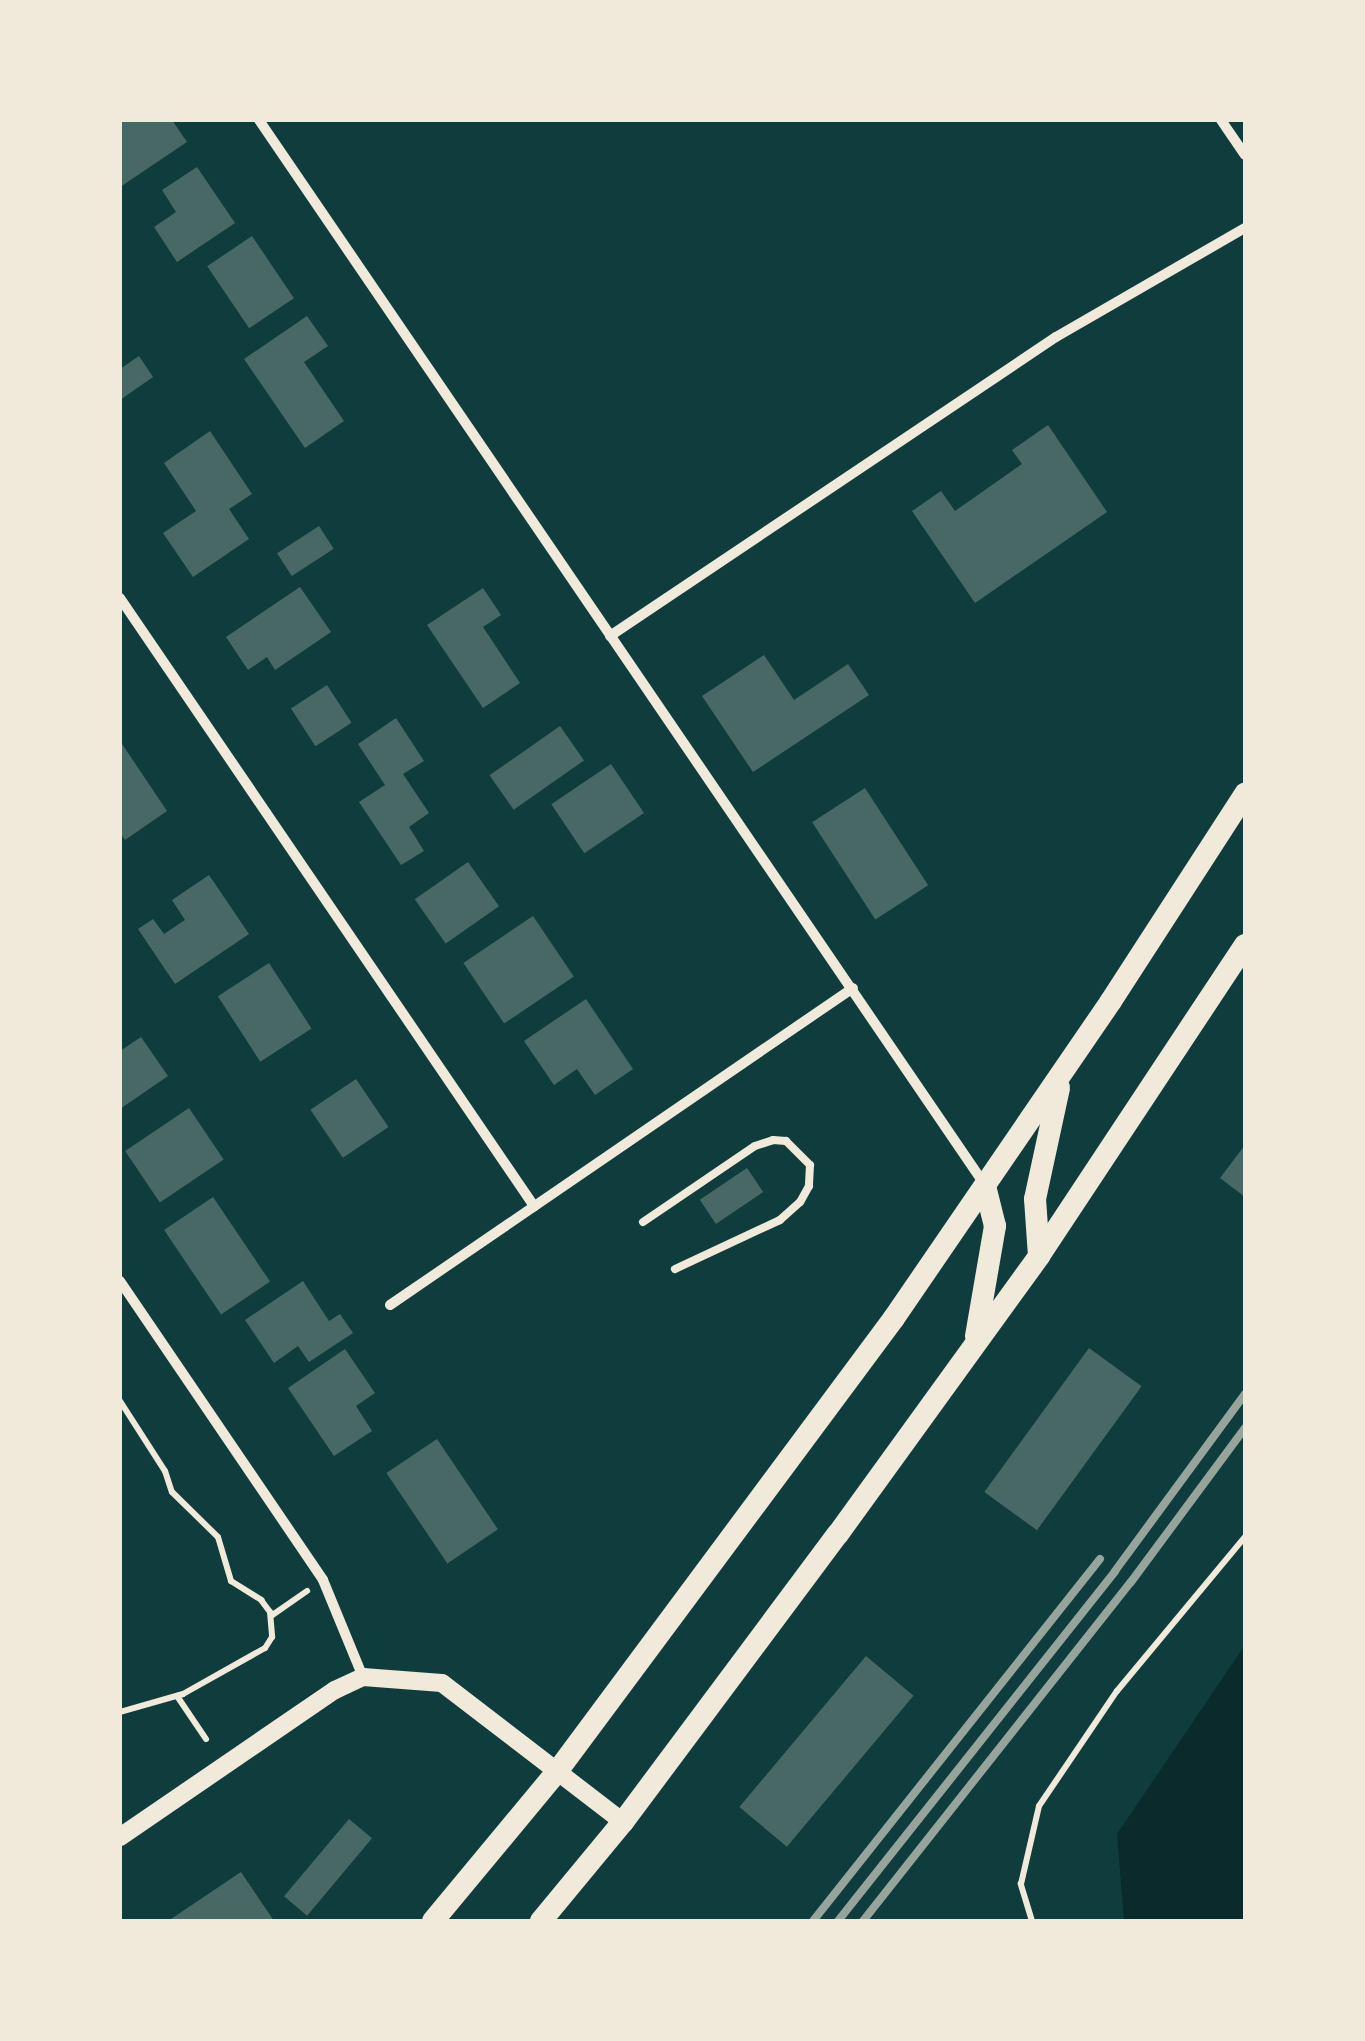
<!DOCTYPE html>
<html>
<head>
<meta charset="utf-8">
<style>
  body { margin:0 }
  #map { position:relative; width:1365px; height:2041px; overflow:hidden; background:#0f3d3e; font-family:"Public Sans",sans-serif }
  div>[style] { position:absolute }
  .water>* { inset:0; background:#0a2a2b }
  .building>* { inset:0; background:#486865; transform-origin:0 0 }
  .path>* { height:6px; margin:-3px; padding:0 3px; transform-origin:3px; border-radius:3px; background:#f1e9da }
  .service>* { height:8px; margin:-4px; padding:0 4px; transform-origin:4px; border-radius:4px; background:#f1e9da }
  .minor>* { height:10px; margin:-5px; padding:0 5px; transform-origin:5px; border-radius:5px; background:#f1e9da }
  .tertiary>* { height:18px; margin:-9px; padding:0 9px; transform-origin:9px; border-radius:9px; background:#f1e9da }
  .primary>* { height:22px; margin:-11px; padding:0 11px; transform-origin:11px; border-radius:11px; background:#f1e9da }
  .rail>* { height:8px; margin:-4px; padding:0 4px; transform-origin:4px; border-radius:4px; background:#97a49c }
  span { translate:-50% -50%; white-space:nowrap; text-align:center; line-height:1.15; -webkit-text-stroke:10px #f1e9da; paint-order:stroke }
  .frame { position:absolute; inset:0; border:122px solid #f1e9da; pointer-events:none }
</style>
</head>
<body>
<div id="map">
  <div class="water">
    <div style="clip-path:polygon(1245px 1645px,1245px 1921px,1124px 1921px,1117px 1834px)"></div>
  </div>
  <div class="building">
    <div style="clip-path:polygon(120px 120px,172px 120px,187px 142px,120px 187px)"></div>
    <div style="clip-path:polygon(197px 167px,235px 223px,177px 262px,154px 227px,176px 212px,162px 190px)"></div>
    <div style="left:252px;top:236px;width:75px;height:54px;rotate:56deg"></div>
    <div style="clip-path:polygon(307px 316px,328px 346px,304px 362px,344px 421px,305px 448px,244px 359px)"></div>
    <div style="clip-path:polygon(139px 356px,153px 377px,120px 400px,120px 369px)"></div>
    <div style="clip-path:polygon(1048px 425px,1107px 512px,975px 603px,912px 511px,941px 491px,955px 511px,1022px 464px,1012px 450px)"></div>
    <div style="clip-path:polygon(210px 431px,252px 494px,229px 509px,249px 539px,193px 577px,163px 533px,196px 511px,164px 463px)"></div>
    <div style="left:319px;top:526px;width:27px;height:50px;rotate:57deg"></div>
    <div style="clip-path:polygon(300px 587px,331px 632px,275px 670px,267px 657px,248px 670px,226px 637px)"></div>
    <div style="clip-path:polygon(483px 588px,501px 615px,483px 627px,520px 683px,483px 708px,427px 625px)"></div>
    <div style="clip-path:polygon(764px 655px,794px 700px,848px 664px,869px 695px,753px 772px,702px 696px)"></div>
    <div style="left:327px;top:685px;width:45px;height:43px;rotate:57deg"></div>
    <div style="clip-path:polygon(396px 718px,424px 761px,403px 774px,429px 813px,409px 827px,424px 851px,401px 865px,359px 802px,385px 785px,358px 744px)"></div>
    <div style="left:560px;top:726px;width:42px;height:86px;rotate:55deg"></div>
    <div style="clip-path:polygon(120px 741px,167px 811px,125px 840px,120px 833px)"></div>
    <div style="left:611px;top:764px;width:59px;height:72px;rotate:56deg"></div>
    <div style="left:865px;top:788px;width:116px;height:63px;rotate:57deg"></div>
    <div style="left:468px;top:862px;width:54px;height:65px;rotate:55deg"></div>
    <div style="clip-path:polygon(209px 875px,249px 934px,175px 984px,138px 929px,153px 919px,164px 934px,185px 920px,172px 900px)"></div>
    <div style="left:533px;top:916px;width:73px;height:84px;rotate:56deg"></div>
    <div style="left:269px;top:963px;width:78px;height:61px;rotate:57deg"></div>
    <div style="clip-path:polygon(586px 999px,633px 1069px,595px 1095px,577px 1069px,554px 1085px,524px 1041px)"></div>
    <div style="clip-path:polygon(141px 1037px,168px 1076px,120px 1109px,120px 1051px)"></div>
    <div style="left:356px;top:1079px;width:58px;height:55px;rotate:56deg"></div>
    <div style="left:189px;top:1108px;width:62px;height:77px;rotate:56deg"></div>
    <div style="clip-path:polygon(1245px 1145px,1245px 1197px,1220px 1178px)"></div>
    <div style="left:747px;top:1168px;width:29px;height:57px;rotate:56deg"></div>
    <div style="left:213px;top:1197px;width:102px;height:59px;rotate:56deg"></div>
    <div style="clip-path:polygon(303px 1281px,329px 1321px,340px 1314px,353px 1333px,309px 1362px,298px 1346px,274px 1363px,245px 1320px)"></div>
    <div style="left:1089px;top:1348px;width:65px;height:178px;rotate:36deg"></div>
    <div style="clip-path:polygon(345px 1349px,375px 1393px,356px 1406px,372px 1431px,334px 1456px,288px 1388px)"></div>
    <div style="left:437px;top:1439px;width:109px;height:61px;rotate:56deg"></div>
    <div style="left:866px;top:1656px;width:62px;height:197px;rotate:40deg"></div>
    <div style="left:349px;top:1819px;width:30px;height:101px;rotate:40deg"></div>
    <div style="clip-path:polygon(241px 1872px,274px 1921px,168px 1921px)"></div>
  </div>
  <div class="path">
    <div style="left:120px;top:1401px;width:83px;rotate:57.3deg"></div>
    <div style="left:165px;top:1471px;width:22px;rotate:72deg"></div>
    <div style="left:172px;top:1492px;width:64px;rotate:44.4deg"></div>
    <div style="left:218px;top:1537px;width:46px;rotate:73.5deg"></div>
    <div style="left:231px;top:1581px;width:36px;rotate:32deg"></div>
    <div style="left:261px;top:1600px;width:15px;rotate:53deg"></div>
    <div style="left:270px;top:1612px;width:25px;rotate:85deg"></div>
    <div style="left:272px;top:1637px;width:13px;rotate:122deg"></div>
    <div style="left:265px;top:1648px;width:94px;rotate:150.7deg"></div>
    <div style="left:183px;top:1694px;width:66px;rotate:164.1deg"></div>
    <div style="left:271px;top:1616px;width:44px;rotate:-34.8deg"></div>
    <div style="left:177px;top:1696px;width:52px;rotate:56deg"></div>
    <div style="left:1032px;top:1921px;width:39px;rotate:-107deg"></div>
    <div style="left:1021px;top:1884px;width:80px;rotate:-77deg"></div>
    <div style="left:1039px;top:1806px;width:139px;rotate:-55.9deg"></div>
    <div style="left:1117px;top:1691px;width:200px;rotate:-50.3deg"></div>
  </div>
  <div class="service">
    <div style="left:643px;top:1222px;width:135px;rotate:-34.2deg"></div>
    <div style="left:755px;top:1146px;width:19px;rotate:-18deg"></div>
    <div style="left:773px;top:1140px;width:13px;rotate:4deg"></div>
    <div style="left:786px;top:1141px;width:34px;rotate:45deg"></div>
    <div style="left:810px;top:1165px;width:21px;rotate:93deg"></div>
    <div style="left:809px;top:1186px;width:18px;rotate:119deg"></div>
    <div style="left:800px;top:1202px;width:27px;rotate:138deg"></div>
    <div style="left:780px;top:1220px;width:116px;rotate:155deg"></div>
  </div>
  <div class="minor">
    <div style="left:259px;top:120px;width:1289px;rotate:55.72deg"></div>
    <div style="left:1221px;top:120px;width:42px;rotate:55.6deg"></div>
    <div style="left:120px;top:598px;width:736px;rotate:55.75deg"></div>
    <div style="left:610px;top:636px;width:537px;rotate:-33.84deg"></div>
    <div style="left:1056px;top:337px;width:218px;rotate:-30deg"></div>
    <div style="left:120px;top:1281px;width:361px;rotate:55.8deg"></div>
    <div style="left:323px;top:1580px;width:105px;rotate:67.6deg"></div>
    <div style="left:390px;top:1305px;width:561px;rotate:-34.4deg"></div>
  </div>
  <div class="tertiary">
    <div style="left:120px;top:1837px;width:260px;rotate:-34.4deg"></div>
    <div style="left:335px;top:1690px;width:31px;rotate:-25deg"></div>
    <div style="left:363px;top:1677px;width:79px;rotate:4.3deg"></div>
    <div style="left:442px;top:1683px;width:228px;rotate:37.5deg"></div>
  </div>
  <div class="primary">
    <div style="left:1039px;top:1256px;width:57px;rotate:-94deg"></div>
    <div style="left:1035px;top:1199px;width:114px;rotate:-77.8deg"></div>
    <div style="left:976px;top:1336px;width:112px;rotate:-80.2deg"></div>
    <div style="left:995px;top:1226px;width:41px;rotate:-104deg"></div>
    <div style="left:433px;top:1921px;width:192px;rotate:-50.3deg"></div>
    <div style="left:556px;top:1773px;width:567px;rotate:-53.39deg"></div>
    <div style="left:894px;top:1318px;width:384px;rotate:-55.6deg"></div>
    <div style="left:1111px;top:1001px;width:247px;rotate:-57.1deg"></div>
    <div style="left:541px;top:1921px;width:129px;rotate:-50.4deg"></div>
    <div style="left:623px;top:1822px;width:359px;rotate:-53.3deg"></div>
    <div style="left:838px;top:1534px;width:343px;rotate:-54.1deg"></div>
    <div style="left:1039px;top:1256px;width:373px;rotate:-56.5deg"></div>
  </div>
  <div class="rail">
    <div style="left:813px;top:1921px;width:462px;rotate:-51.6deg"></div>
    <div style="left:838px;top:1921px;width:446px;rotate:-51.6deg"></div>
    <div style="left:1115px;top:1571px;width:220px;rotate:-53.7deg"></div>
    <div style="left:863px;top:1921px;width:432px;rotate:-51.7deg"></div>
    <div style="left:1131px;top:1582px;width:192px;rotate:-53.5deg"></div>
  </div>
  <div class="frame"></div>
</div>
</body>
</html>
